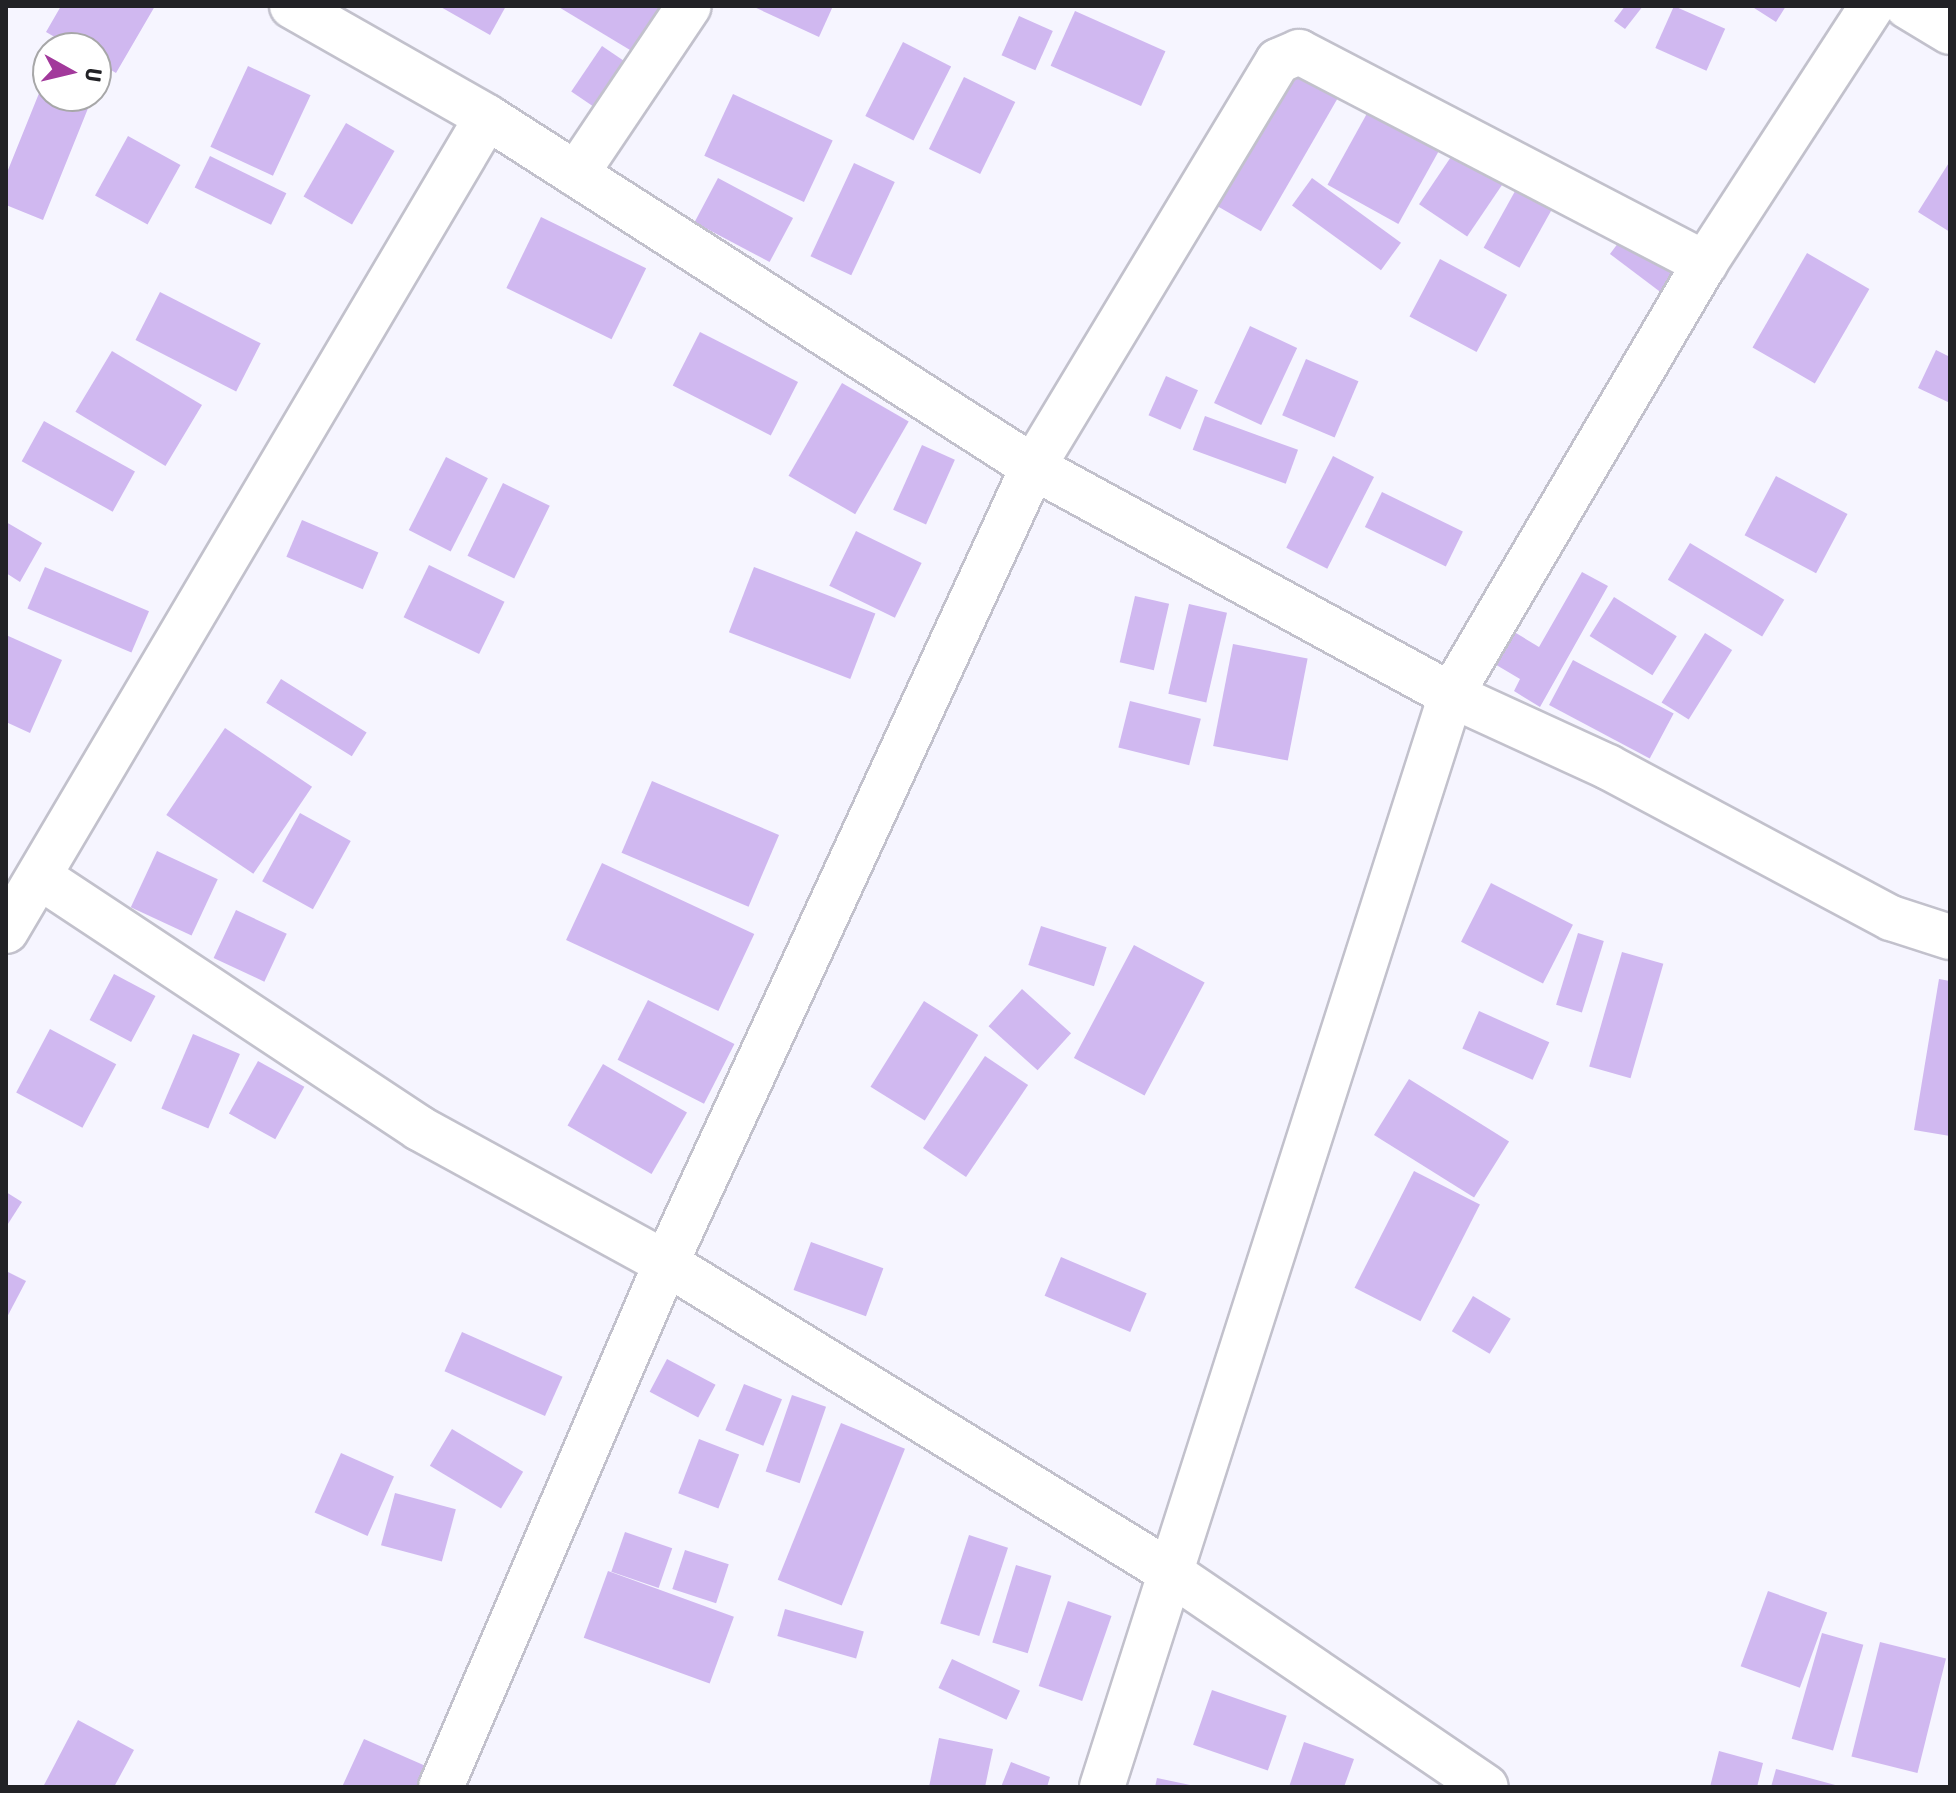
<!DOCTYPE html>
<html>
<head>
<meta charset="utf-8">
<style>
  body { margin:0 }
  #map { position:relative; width:1956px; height:1793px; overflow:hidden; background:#f6f5ff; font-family:"Asap Condensed",sans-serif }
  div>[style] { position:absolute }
  .building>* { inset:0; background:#d0b8f0; transform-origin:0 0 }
  .roads { filter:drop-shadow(2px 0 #c2c1cc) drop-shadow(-2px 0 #c2c1cc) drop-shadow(0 2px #c2c1cc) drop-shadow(0 -2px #c2c1cc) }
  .street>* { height:44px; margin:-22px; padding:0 22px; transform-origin:22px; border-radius:22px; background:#fff }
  span { translate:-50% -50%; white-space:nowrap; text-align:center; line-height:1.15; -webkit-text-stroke:6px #fff; paint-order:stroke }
  .frame { position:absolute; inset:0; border:8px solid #222226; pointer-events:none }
  .north { position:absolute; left:32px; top:32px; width:80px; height:80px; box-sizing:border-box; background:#fff; border:2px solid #a7a7a8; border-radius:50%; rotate:98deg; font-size:22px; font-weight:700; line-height:32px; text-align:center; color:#222226 }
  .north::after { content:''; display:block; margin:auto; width:28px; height:36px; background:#a2399b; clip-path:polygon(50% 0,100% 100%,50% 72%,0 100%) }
</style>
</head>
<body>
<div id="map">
  <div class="building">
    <div style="clip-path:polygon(61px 6px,155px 6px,116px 73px,96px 61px,96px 48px,74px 48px,46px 32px)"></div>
    <div style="clip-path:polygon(439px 6px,506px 6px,490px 35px)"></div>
    <div style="clip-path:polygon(557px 6px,663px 6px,635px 53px)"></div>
    <div style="clip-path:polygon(752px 6px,833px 6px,819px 37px)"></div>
    <div style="clip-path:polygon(1625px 6px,1643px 6px,1625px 29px,1614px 21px)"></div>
    <div style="left:1674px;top:6px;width:56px;height:46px;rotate:24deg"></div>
    <div style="clip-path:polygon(1751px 6px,1786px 6px,1776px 22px)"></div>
    <div style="left:1075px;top:11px;width:99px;height:60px;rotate:24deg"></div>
    <div style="left:1019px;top:16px;width:37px;height:43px;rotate:24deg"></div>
    <div style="left:903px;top:42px;width:54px;height:83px;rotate:27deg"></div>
    <div style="left:602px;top:46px;width:36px;height:55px;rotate:34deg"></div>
    <div style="left:1298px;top:61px;width:53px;height:166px;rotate:30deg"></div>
    <div style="left:248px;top:66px;width:69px;height:89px;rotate:25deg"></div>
    <div style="clip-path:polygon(48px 71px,48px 96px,93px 96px,43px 220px,6px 205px,6px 175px)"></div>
    <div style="left:964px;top:77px;width:57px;height:80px;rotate:26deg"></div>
    <div style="left:733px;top:94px;width:110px;height:68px;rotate:25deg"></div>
    <div style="left:1375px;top:99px;width:81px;height:98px;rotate:29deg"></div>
    <div style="left:346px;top:123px;width:56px;height:85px;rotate:30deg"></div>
    <div style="left:128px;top:136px;width:60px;height:68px;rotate:29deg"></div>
    <div style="left:1461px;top:142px;width:58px;height:75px;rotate:34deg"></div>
    <div style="left:210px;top:156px;width:85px;height:35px;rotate:26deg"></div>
    <div style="clip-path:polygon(1950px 161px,1950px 232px,1918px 212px)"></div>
    <div style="left:854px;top:163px;width:45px;height:103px;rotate:25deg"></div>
    <div style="left:718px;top:178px;width:85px;height:50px;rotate:28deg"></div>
    <div style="left:1312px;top:178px;width:110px;height:34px;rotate:36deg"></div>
    <div style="left:1519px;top:184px;width:41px;height:73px;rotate:29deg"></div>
    <div style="left:541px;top:217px;width:117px;height:79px;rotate:26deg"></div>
    <div style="left:1628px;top:230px;width:64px;height:30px;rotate:37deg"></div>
    <div style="left:1807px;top:253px;width:72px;height:109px;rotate:30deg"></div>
    <div style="left:1440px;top:259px;width:76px;height:65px;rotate:28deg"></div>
    <div style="left:160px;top:292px;width:113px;height:54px;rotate:27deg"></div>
    <div style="left:1250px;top:326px;width:52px;height:85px;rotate:25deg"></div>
    <div style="left:700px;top:332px;width:110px;height:60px;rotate:27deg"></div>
    <div style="clip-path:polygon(1936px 350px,1950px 357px,1950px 403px,1918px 388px)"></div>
    <div style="left:112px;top:351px;width:105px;height:71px;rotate:31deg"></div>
    <div style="left:1306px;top:359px;width:57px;height:61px;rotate:23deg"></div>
    <div style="left:1166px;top:376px;width:35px;height:43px;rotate:24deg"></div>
    <div style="left:842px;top:383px;width:77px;height:107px;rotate:30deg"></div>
    <div style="left:1205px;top:416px;width:99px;height:36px;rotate:20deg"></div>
    <div style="left:44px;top:421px;width:104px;height:46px;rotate:29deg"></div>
    <div style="left:922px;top:445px;width:36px;height:71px;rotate:24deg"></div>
    <div style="left:1333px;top:456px;width:46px;height:103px;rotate:27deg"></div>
    <div style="left:446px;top:457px;width:47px;height:82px;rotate:27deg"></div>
    <div style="left:1776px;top:476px;width:81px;height:67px;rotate:28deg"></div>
    <div style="left:503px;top:483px;width:52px;height:81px;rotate:26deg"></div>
    <div style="left:1382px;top:492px;width:90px;height:39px;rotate:26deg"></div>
    <div style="left:302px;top:520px;width:83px;height:40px;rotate:23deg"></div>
    <div style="clip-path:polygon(6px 522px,42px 543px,20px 582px,6px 573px)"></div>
    <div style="left:856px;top:531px;width:73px;height:61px;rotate:26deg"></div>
    <div style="left:1690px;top:543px;width:110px;height:43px;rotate:31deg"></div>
    <div style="left:429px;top:565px;width:84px;height:58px;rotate:26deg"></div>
    <div style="left:45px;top:567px;width:113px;height:45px;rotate:23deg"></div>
    <div style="left:754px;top:567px;width:130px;height:70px;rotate:21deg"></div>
    <div style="clip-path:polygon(1582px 572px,1608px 586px,1540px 707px,1514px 691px,1520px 679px,1493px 663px,1511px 630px,1539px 647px)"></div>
    <div style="left:1135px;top:596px;width:35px;height:68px;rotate:13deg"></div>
    <div style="left:1614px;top:597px;width:74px;height:46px;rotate:32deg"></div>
    <div style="left:1189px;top:604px;width:39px;height:92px;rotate:13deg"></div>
    <div style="left:1705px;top:633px;width:32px;height:82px;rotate:32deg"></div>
    <div style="clip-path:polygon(6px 635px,62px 660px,30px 733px,6px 722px)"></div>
    <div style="left:1233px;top:644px;width:76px;height:104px;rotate:11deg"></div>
    <div style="left:1573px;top:660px;width:114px;height:51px;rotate:28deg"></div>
    <div style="left:281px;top:679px;width:101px;height:28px;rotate:32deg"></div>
    <div style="left:1130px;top:701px;width:73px;height:48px;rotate:14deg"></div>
    <div style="left:225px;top:728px;width:105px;height:105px;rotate:34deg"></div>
    <div style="left:652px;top:781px;width:138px;height:78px;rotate:23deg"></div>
    <div style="left:300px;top:813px;width:58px;height:78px;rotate:29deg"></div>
    <div style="left:157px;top:851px;width:67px;height:62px;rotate:25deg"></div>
    <div style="left:602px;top:863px;width:168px;height:85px;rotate:25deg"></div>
    <div style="left:1491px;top:883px;width:92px;height:66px;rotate:27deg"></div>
    <div style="left:236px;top:910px;width:56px;height:53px;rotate:25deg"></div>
    <div style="left:1041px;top:926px;width:69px;height:41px;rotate:18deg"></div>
    <div style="left:1578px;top:933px;width:27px;height:75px;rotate:17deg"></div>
    <div style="left:1134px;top:945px;width:80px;height:128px;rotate:28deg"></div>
    <div style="left:1622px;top:952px;width:43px;height:119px;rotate:16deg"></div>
    <div style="left:114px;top:974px;width:47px;height:52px;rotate:28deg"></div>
    <div style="clip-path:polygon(1939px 979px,1950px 981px,1950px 1136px,1914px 1130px)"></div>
    <div style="left:1022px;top:989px;width:66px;height:50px;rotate:42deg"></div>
    <div style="left:648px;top:1000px;width:97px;height:67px;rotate:27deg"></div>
    <div style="left:924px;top:1001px;width:64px;height:101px;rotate:32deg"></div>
    <div style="left:1479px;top:1011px;width:77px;height:41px;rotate:24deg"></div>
    <div style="left:50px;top:1029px;width:75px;height:72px;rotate:28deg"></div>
    <div style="left:193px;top:1034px;width:51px;height:81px;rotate:23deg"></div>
    <div style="left:985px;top:1056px;width:52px;height:111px;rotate:34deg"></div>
    <div style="left:258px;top:1061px;width:53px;height:60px;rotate:29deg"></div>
    <div style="left:603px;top:1064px;width:97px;height:71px;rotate:30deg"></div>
    <div style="left:1409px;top:1079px;width:118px;height:66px;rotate:32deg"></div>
    <div style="left:1414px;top:1171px;width:74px;height:131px;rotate:27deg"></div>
    <div style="clip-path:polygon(6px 1192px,22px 1202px,6px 1227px)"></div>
    <div style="left:811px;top:1242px;width:77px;height:51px;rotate:20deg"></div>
    <div style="left:1061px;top:1257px;width:93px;height:42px;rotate:23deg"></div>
    <div style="clip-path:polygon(6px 1271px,26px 1281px,6px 1319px)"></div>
    <div style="left:1473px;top:1296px;width:44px;height:41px;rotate:31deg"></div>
    <div style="left:462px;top:1332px;width:110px;height:43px;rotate:24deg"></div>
    <div style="left:667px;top:1359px;width:55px;height:37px;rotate:28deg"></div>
    <div style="left:744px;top:1384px;width:41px;height:50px;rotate:22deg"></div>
    <div style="left:792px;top:1395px;width:36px;height:81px;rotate:19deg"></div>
    <div style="left:841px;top:1423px;width:69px;height:169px;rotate:22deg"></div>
    <div style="left:452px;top:1429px;width:83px;height:43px;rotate:31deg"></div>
    <div style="left:699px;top:1439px;width:43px;height:58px;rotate:21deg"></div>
    <div style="left:341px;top:1453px;width:58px;height:65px;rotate:24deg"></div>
    <div style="left:395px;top:1493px;width:63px;height:54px;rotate:15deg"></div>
    <div style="left:625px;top:1532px;width:50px;height:42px;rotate:19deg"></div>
    <div style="left:969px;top:1535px;width:41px;height:93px;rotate:18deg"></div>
    <div style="left:685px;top:1550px;width:46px;height:41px;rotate:18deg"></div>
    <div style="left:1016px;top:1565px;width:37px;height:81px;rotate:17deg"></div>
    <div style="left:608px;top:1571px;width:134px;height:71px;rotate:20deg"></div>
    <div style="left:1768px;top:1591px;width:63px;height:80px;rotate:20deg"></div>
    <div style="left:1068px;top:1601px;width:46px;height:90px;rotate:19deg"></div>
    <div style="left:785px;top:1609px;width:82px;height:28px;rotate:16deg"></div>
    <div style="left:1822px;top:1633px;width:43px;height:110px;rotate:16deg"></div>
    <div style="left:1880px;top:1642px;width:68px;height:118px;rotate:14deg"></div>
    <div style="left:952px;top:1659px;width:75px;height:32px;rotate:25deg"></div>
    <div style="left:1212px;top:1690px;width:79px;height:58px;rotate:19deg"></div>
    <div style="clip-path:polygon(78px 1720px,134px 1750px,114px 1787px,43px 1787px)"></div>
    <div style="clip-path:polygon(939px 1738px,993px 1749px,985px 1787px,929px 1787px)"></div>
    <div style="clip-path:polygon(364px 1739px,428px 1767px,419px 1787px,342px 1787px)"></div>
    <div style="clip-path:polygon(1304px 1742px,1354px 1759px,1344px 1787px,1289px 1787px)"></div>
    <div style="clip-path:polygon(1719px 1751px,1763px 1763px,1757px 1787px,1710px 1787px)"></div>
    <div style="clip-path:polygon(1011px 1762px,1050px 1777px,1047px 1787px,1001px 1787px)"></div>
    <div style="clip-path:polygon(1776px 1769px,1839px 1786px,1839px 1787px,1771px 1787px)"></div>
    <div style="clip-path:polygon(1157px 1778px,1195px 1786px,1194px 1787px,1155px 1787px)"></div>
  </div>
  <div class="roads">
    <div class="street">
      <div style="left:292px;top:6px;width:224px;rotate:29.6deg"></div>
      <div style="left:487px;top:117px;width:649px;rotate:32.66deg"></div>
      <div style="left:1033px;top:467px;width:476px;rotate:28.6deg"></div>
      <div style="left:1451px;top:695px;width:173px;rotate:24.6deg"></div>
      <div style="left:1608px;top:767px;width:321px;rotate:28.1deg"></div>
      <div style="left:1891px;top:918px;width:62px;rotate:17.9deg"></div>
      <div style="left:1907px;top:6px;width:50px;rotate:31.2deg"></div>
      <div style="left:576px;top:174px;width:202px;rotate:-56.1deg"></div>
      <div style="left:40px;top:877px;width:455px;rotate:33.5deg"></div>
      <div style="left:419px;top:1128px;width:281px;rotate:28.7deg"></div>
      <div style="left:666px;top:1263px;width:589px;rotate:31.53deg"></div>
      <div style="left:1168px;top:1571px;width:384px;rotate:34.2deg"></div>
      <div style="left:6px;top:931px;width:945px;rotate:-59.42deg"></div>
      <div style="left:441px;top:1787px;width:570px;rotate:-66.76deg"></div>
      <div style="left:666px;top:1263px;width:877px;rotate:-65.25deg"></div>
      <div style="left:1033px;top:467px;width:474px;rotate:-58.9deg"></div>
      <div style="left:1278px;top:61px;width:23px;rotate:-23deg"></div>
      <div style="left:1299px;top:52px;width:458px;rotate:27.5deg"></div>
      <div style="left:1102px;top:1787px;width:1146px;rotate:-72.28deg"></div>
      <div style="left:1451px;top:695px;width:501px;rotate:-59.55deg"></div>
      <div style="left:1705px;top:263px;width:306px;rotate:-57deg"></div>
    </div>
  </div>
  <div class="frame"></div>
  <div class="north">U</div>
</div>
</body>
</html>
